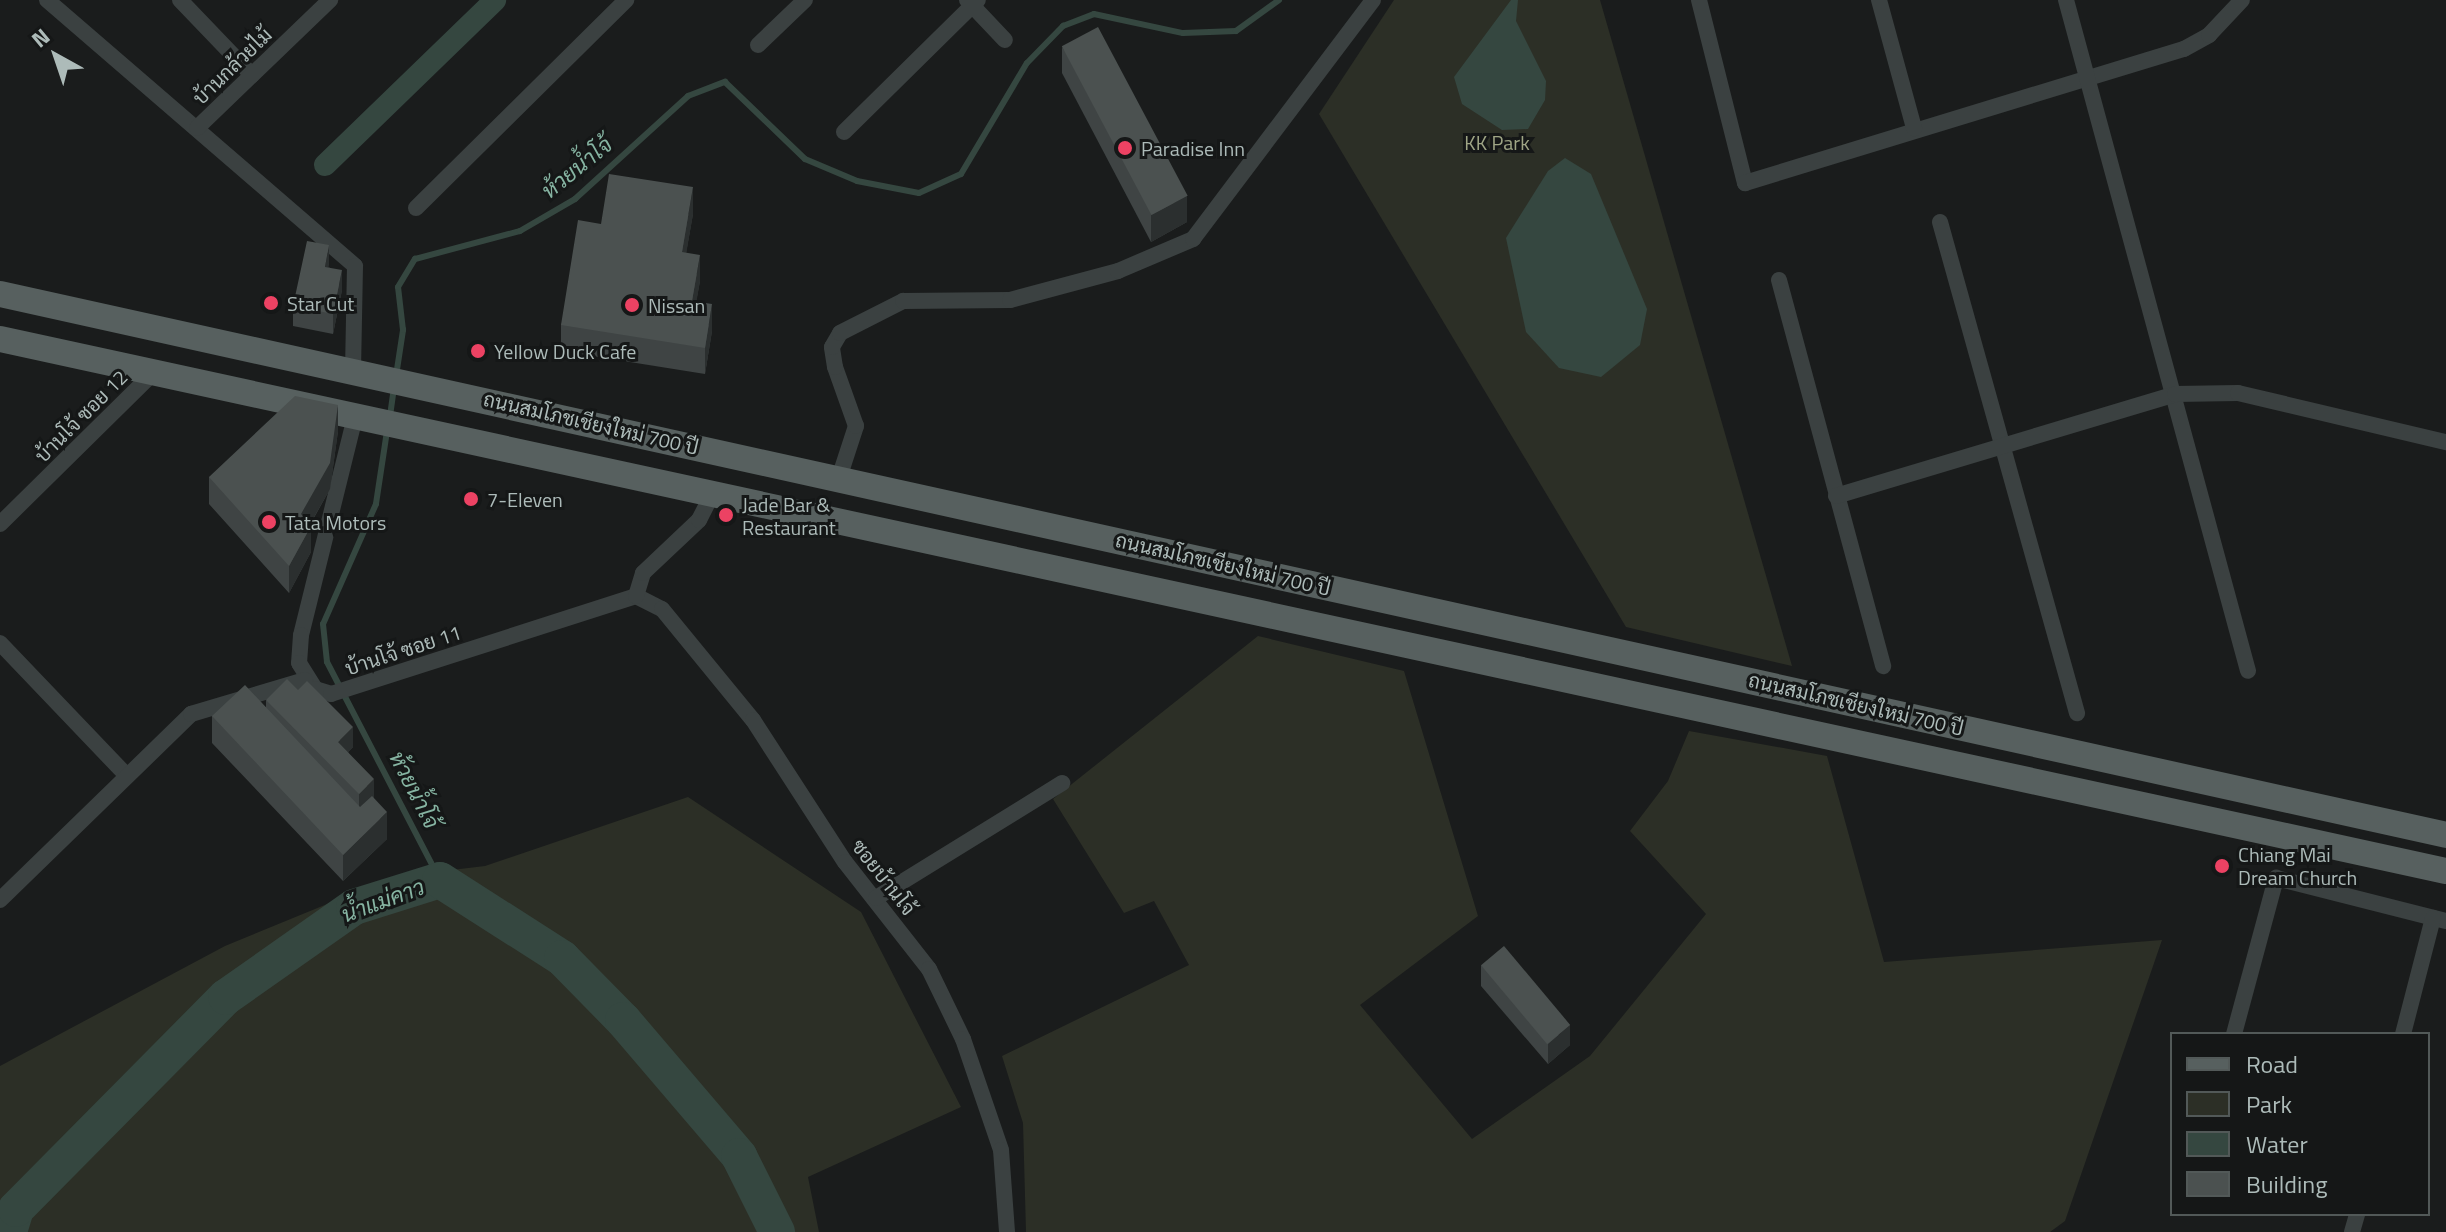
<!DOCTYPE html>
<html>
<head>
<meta charset="utf-8">
<style>
  body { margin:0 }
  #map { position:relative; width:2446px; height:1232px; overflow:hidden; background:#1a1c1c; font-family:"Titillium Web",Sarabun,sans-serif }
  div>[style] { position:absolute }
  .green>* { inset:0; background:#2c2f26 }
  .water>* { inset:0; background:#354740 }
  .stream>* { height:6px; margin:-3px; padding:0 3px; transform-origin:3px; border-radius:3px; background:#354740 }
  .canal>* { height:22px; margin:-11px; padding:0 11px; transform-origin:11px; border-radius:11px; background:#354740 }
  .river>* { height:36px; margin:-18px; padding:0 18px; transform-origin:18px; border-radius:18px; background:#354740 }
  .street>* { height:16px; margin:-8px; padding:0 8px; transform-origin:8px; border-radius:8px; background:#3b4141 }
  .primary>* { height:26px; margin:-13px; padding:0 13px; transform-origin:13px; border-radius:13px; background:#57605f }
  .wall>* { inset:0; background:#3f4444 }
  .shaded-wall>* { inset:0; background:#2b2f2f }
  .building>* { inset:0; background:#4b5150; transform-origin:0 0 }
  .dots>* { width:22px; height:22px; translate:-50% -50%; box-sizing:border-box; border:4px solid #151717; border-radius:50% }
  span { translate:-50% -50%; white-space:nowrap; text-align:center; line-height:1.15; -webkit-text-stroke:6px #151717; paint-order:stroke }
  .street-label { font-size:20px; color:#adbbb9 }
  .park-label { font-size:20px; color:#9fa585 }
  .poi-label { font-size:20px; color:#adbbb9 }
  .left { translate:0 -50%; text-align:left }
  .water-label { font-size:22px; color:#86b4a2; font-style:italic }
  .legend { position:absolute; left:2170px; top:1032px; width:260px; height:184px; box-sizing:border-box; background:#151717; border:2px solid #525958; margin:0; padding:10px 14px; list-style:none; font-size:24px; color:#adbbb9 }
  .legend li { display:flex; align-items:center; gap:16px; height:40px }
  .legend b { width:40px; border:2px solid #525958 }
  .north { position:absolute; left:16px; top:16px; width:80px; height:80px; -webkit-text-stroke:6px #151717; paint-order:stroke; rotate:320deg; font-size:22px; font-weight:700; line-height:32px; text-align:center; color:#adbbb9 }
  .north::after { content:''; display:block; margin:auto; width:28px; height:36px; background:#adbbb9; clip-path:polygon(50% 0,100% 100%,50% 72%,0 100%) }
</style>
</head>
<body>
<div id="map">
  <div class="green">
    <div style="clip-path:polygon(1394px 0,1600px 0,1792px 666px,1626px 627px,1319px 114px)"></div>
    <div style="clip-path:polygon(1258px 636px,1404px 671px,1478px 916px,1360px 1005px,1472px 1139px,1590px 1056px,1706px 914px,1630px 831px,1668px 781px,1689px 731px,1827px 756px,1884px 962px,2162px 940px,2065px 1221px,2050px 1232px,1026px 1232px,1023px 1123px,1002px 1056px,1189px 965px,1154px 901px,1124px 913px,1053px 799px)"></div>
    <div style="clip-path:polygon(688px 797px,861px 912px,961px 1107px,808px 1177px,819px 1232px,0 1232px,0 1066px,225px 946px,393px 877px,485px 866px)"></div>
  </div>
  <div class="water">
    <div style="clip-path:polygon(1511px 0,1518px 0,1516px 21px,1546px 81px,1545px 100px,1528px 129px,1502px 130px,1462px 104px,1454px 77px)"></div>
    <div style="clip-path:polygon(1565px 158px,1591px 174px,1647px 309px,1640px 345px,1601px 377px,1559px 368px,1526px 332px,1506px 238px,1548px 171px)"></div>
  </div>
  <div class="stream">
    <div style="left:396px;top:376px;width:47px;rotate:-81.3deg"></div>
    <div style="left:403px;top:330px;width:43px;rotate:-96.6deg"></div>
    <div style="left:398px;top:287px;width:33px;rotate:-59deg"></div>
    <div style="left:415px;top:259px;width:109px;rotate:-14.9deg"></div>
    <div style="left:520px;top:231px;width:64px;rotate:-30.2deg"></div>
    <div style="left:575px;top:199px;width:153px;rotate:-42.3deg"></div>
    <div style="left:688px;top:96px;width:40px;rotate:-21deg"></div>
    <div style="left:725px;top:82px;width:111px;rotate:43.9deg"></div>
    <div style="left:805px;top:159px;width:56px;rotate:22.9deg"></div>
    <div style="left:857px;top:181px;width:63px;rotate:11deg"></div>
    <div style="left:919px;top:193px;width:46px;rotate:-24.3deg"></div>
    <div style="left:961px;top:174px;width:129px;rotate:-59.3deg"></div>
    <div style="left:1027px;top:63px;width:52px;rotate:-45.8deg"></div>
    <div style="left:1063px;top:26px;width:33px;rotate:-21deg"></div>
    <div style="left:1094px;top:14px;width:91px;rotate:12.1deg"></div>
    <div style="left:1183px;top:33px;width:53px;rotate:-2.2deg"></div>
    <div style="left:1236px;top:31px;width:53px;rotate:-35.8deg"></div>
    <div style="left:390px;top:416px;width:29px;rotate:-82deg"></div>
    <div style="left:387px;top:431px;width:74px;rotate:98.6deg"></div>
    <div style="left:376px;top:504px;width:131px;rotate:113.8deg"></div>
    <div style="left:323px;top:624px;width:38px;rotate:84deg"></div>
    <div style="left:327px;top:662px;width:246px;rotate:62.6deg"></div>
  </div>
  <div class="canal">
    <div style="left:325px;top:165px;width:237px;rotate:-44.1deg"></div>
  </div>
  <div class="river">
    <div style="left:9px;top:1232px;width:24px;rotate:-73deg"></div>
    <div style="left:16px;top:1209px;width:298px;rotate:-45.3deg"></div>
    <div style="left:226px;top:997px;width:156px;rotate:-35.1deg"></div>
    <div style="left:354px;top:907px;width:90px;rotate:-17.4deg"></div>
    <div style="left:440px;top:880px;width:145px;rotate:32.6deg"></div>
    <div style="left:562px;top:958px;width:87px;rotate:45.5deg"></div>
    <div style="left:623px;top:1020px;width:179px;rotate:49.5deg"></div>
    <div style="left:739px;top:1156px;width:85px;rotate:63.4deg"></div>
  </div>
  <div class="street">
    <div style="left:47px;top:0;width:407px;rotate:40.8deg"></div>
    <div style="left:355px;top:266px;width:105px;rotate:91.1deg"></div>
    <div style="left:180px;top:0;width:104px;rotate:46.2deg"></div>
    <div style="left:967px;top:0;width:55px;rotate:46.5deg"></div>
    <div style="left:1699px;top:0;width:189px;rotate:75.9deg"></div>
    <div style="left:1745px;top:183px;width:459px;rotate:-17deg"></div>
    <div style="left:2184px;top:49px;width:29px;rotate:-29deg"></div>
    <div style="left:2209px;top:35px;width:48px;rotate:-46.7deg"></div>
    <div style="left:1879px;top:0;width:133px;rotate:74.7deg"></div>
    <div style="left:2066px;top:0;width:695px;rotate:74.82deg"></div>
    <div style="left:758px;top:45px;width:65px;rotate:-43.8deg"></div>
    <div style="left:197px;top:128px;width:185px;rotate:-43.9deg"></div>
    <div style="left:844px;top:132px;width:188px;rotate:-44.6deg"></div>
    <div style="left:416px;top:208px;width:296px;rotate:-44.7deg"></div>
    <div style="left:1940px;top:222px;width:510px;rotate:74.41deg"></div>
    <div style="left:1779px;top:280px;width:400px;rotate:74.9deg"></div>
    <div style="left:355px;top:417px;width:225px;rotate:103.9deg"></div>
    <div style="left:301px;top:635px;width:28px;rotate:94deg"></div>
    <div style="left:299px;top:663px;width:31px;rotate:58deg"></div>
    <div style="left:315px;top:689px;width:17px;rotate:17deg"></div>
    <div style="left:331px;top:694px;width:320px;rotate:-17.8deg"></div>
    <div style="left:839px;top:478px;width:55px;rotate:-71.9deg"></div>
    <div style="left:856px;top:426px;width:63px;rotate:-109.6deg"></div>
    <div style="left:835px;top:367px;width:20px;rotate:-99deg"></div>
    <div style="left:832px;top:347px;width:16px;rotate:-60deg"></div>
    <div style="left:840px;top:333px;width:71px;rotate:-26.9deg"></div>
    <div style="left:903px;top:301px;width:107px;rotate:-0.5deg"></div>
    <div style="left:1010px;top:300px;width:112px;rotate:-15deg"></div>
    <div style="left:1118px;top:271px;width:82px;rotate:-23.1deg"></div>
    <div style="left:1193px;top:239px;width:299px;rotate:-53deg"></div>
    <div style="left:1836px;top:496px;width:354px;rotate:-16.7deg"></div>
    <div style="left:2175px;top:394px;width:63px;rotate:-0.9deg"></div>
    <div style="left:2238px;top:393px;width:214px;rotate:13.3deg"></div>
    <div style="left:0;top:524px;width:219px;rotate:-44.6deg"></div>
    <div style="left:636px;top:596px;width:29px;rotate:27deg"></div>
    <div style="left:662px;top:609px;width:144px;rotate:50.7deg"></div>
    <div style="left:753px;top:720px;width:169px;rotate:57.1deg"></div>
    <div style="left:845px;top:862px;width:136px;rotate:51.9deg"></div>
    <div style="left:929px;top:969px;width:78px;rotate:64.1deg"></div>
    <div style="left:963px;top:1039px;width:117px;rotate:71.1deg"></div>
    <div style="left:1001px;top:1150px;width:82px;rotate:85.8deg"></div>
    <div style="left:636px;top:596px;width:24px;rotate:-73deg"></div>
    <div style="left:643px;top:573px;width:77px;rotate:-43.4deg"></div>
    <div style="left:699px;top:520px;width:27px;rotate:-63deg"></div>
    <div style="left:0;top:643px;width:184px;rotate:46.3deg"></div>
    <div style="left:876px;top:898px;width:219px;rotate:-31.7deg"></div>
    <div style="left:0;top:900px;width:267px;rotate:-44.2deg"></div>
    <div style="left:191px;top:714px;width:119px;rotate:-16.6deg"></div>
    <div style="left:2234px;top:1034px;width:162px;rotate:-74.9deg"></div>
    <div style="left:2276px;top:878px;width:175px;rotate:14.2deg"></div>
    <div style="left:2403px;top:1034px;width:120px;rotate:-75.5deg"></div>
    <div style="left:2352px;top:1232px;width:19px;rotate:-74deg"></div>
  </div>
  <div class="primary">
    <div style="left:0;top:294px;width:2505px;rotate:12.47deg"></div>
    <div style="left:0;top:339px;width:2503px;rotate:12.27deg"></div>
  </div>
  <div class="wall">
    <div style="clip-path:polygon(1062px 47px,1187px 222px,1151px 242px,1062px 73px)"></div>
    <div style="clip-path:polygon(693px 214px,686px 253px,700px 281px,696px 302px,712px 331px,705px 374px,561px 351px,561px 325px,601px 224px)"></div>
    <div style="clip-path:polygon(329px 267px,342px 290px,333px 334px,293px 326px,293px 306px)"></div>
    <div style="clip-path:polygon(338px 431px,330px 489px,310px 525px,311px 552px,289px 593px,209px 504px,209px 477px)"></div>
    <div style="clip-path:polygon(266px 700px,353px 747px,348px 752px,374px 799px,387px 839px,343px 881px,212px 743px,212px 716px,266px 707px)"></div>
    <div style="clip-path:polygon(1481px 965px,1570px 1045px,1548px 1064px,1481px 986px)"></div>
  </div>
  <div class="shaded-wall">
    <div style="clip-path:polygon(693px 187px,693px 214px,682px 278px,682px 252px)"></div>
    <div style="clip-path:polygon(1187px 196px,1187px 222px,1151px 242px,1151px 215px)"></div>
    <div style="clip-path:polygon(329px 245px,329px 265px,325px 287px,325px 267px)"></div>
    <div style="clip-path:polygon(700px 255px,700px 281px,692px 328px,692px 301px)"></div>
    <div style="clip-path:polygon(342px 270px,342px 290px,333px 334px,333px 314px)"></div>
    <div style="clip-path:polygon(712px 304px,712px 331px,705px 374px,705px 348px)"></div>
    <div style="clip-path:polygon(338px 405px,338px 431px,330px 489px,301px 540px,301px 514px)"></div>
    <div style="clip-path:polygon(311px 526px,311px 552px,289px 593px,289px 566px)"></div>
    <div style="clip-path:polygon(353px 727px,353px 747px,338px 762px,338px 742px)"></div>
    <div style="clip-path:polygon(374px 779px,374px 799px,359px 814px,359px 794px)"></div>
    <div style="clip-path:polygon(387px 812px,387px 839px,343px 881px,343px 855px)"></div>
    <div style="clip-path:polygon(1570px 1025px,1570px 1045px,1548px 1064px,1548px 1044px)"></div>
  </div>
  <div class="building">
    <div style="left:1098px;top:27px;width:191px;height:41px;rotate:62deg"></div>
    <div style="clip-path:polygon(609px 174px,693px 187px,682px 252px,700px 255px,692px 301px,712px 304px,705px 348px,561px 325px,578px 220px,601px 224px)"></div>
    <div style="clip-path:polygon(307px 241px,329px 245px,325px 267px,342px 270px,333px 314px,293px 306px)"></div>
    <div style="clip-path:polygon(295px 396px,338px 405px,330px 463px,301px 514px,311px 526px,289px 566px,209px 477px)"></div>
    <div style="clip-path:polygon(287px 679px,298px 690px,307px 681px,353px 727px,338px 742px,374px 779px,359px 794px,266px 700px)"></div>
    <div style="clip-path:polygon(245px 685px,360px 807px,372px 796px,387px 812px,343px 855px,212px 716px)"></div>
    <div style="left:1504px;top:946px;width:103px;height:30px;rotate:50deg"></div>
  </div>
  <div class="dots">
    <div style="left:1125px;top:148px;background:#ec4263"></div>
    <div style="left:271px;top:303px;background:#ec4263"></div>
    <div style="left:632px;top:305px;background:#ec4263"></div>
    <div style="left:478px;top:351px;background:#ec4263"></div>
    <div style="left:471px;top:499px;background:#ec4263"></div>
    <div style="left:726px;top:515px;background:#ec4263"></div>
    <div style="left:269px;top:522px;background:#ec4263"></div>
    <div style="left:2222px;top:866px;background:#ec4263"></div>
  </div>
  <div class="street-label">
    <span style="left:232px;top:66px;rotate:-44deg">บ้านกล้วยไม้</span>
    <span style="left:81px;top:416px;rotate:-45deg">บ้านโจ้ ซอย 12</span>
    <span style="left:591px;top:423px;rotate:13deg">ถนนสมโภชเชียงใหม่ 700 ปี</span>
    <span style="left:1223px;top:564px;rotate:13deg">ถนนสมโภชเชียงใหม่ 700 ปี</span>
    <span style="left:403px;top:650px;rotate:-18deg">บ้านโจ้ ซอย 11</span>
    <span style="left:1856px;top:704px;rotate:13deg">ถนนสมโภชเชียงใหม่ 700 ปี</span>
    <span style="left:884px;top:877px;rotate:52deg">ซอยบ้านโจ้</span>
  </div>
  <div class="park-label">
    <span style="left:1497px;top:142px">KK Park</span>
  </div>
  <div class="poi-label">
    <span class="left" style="left:1141px;top:148px">Paradise Inn</span>
    <span class="left" style="left:287px;top:303px">Star Cut</span>
    <span class="left" style="left:648px;top:305px">Nissan</span>
    <span class="left" style="left:494px;top:351px">Yellow Duck Cafe</span>
    <span class="left" style="left:487px;top:499px">7-Eleven</span>
    <span class="left" style="left:742px;top:516px">Jade Bar &amp;<br>Restaurant</span>
    <span class="left" style="left:285px;top:522px">Tata Motors</span>
    <span class="left" style="left:2238px;top:866px">Chiang Mai<br>Dream Church</span>
  </div>
  <div class="water-label">
    <span style="left:577px;top:168px;rotate:-39deg">ห้วยน้ำโจ้</span>
    <span style="left:414px;top:790px;rotate:63deg">ห้วยน้ำโจ้</span>
    <span style="left:383px;top:901px;rotate:-20deg">น้ำแม่คาว</span>
  </div>
  <ul class="legend">
  <li><b style="height:10px;background:#57605f"></b>Road</li>
  <li><b style="height:22px;background:#2c2f26"></b>Park</li>
  <li><b style="height:22px;background:#354740"></b>Water</li>
  <li><b style="height:22px;background:#4b5150"></b>Building</li>
  </ul>
  <div class="north">N</div>
</div>
</body>
</html>
